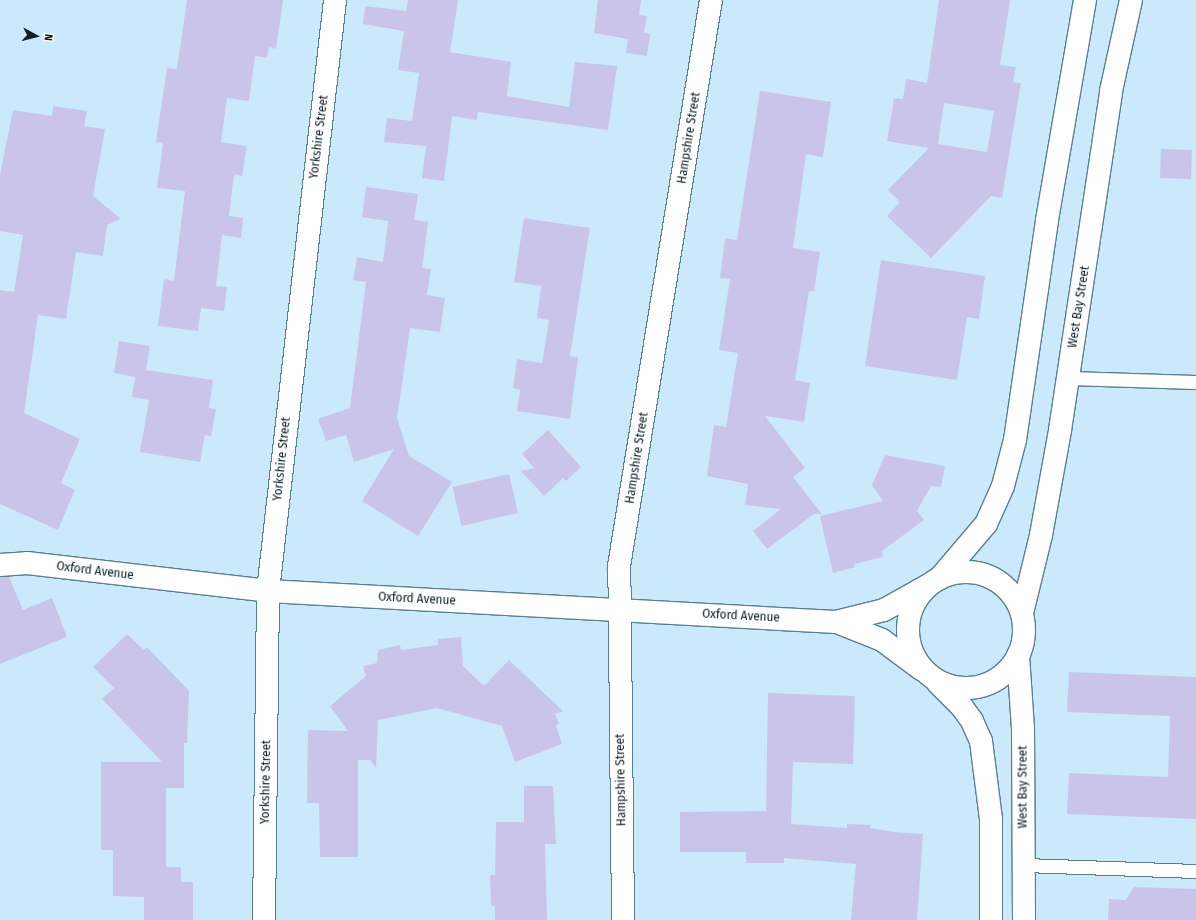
<!DOCTYPE html>
<html>
<head>
<meta charset="utf-8">
<style>
  body { margin:0 }
  #map { position:relative; width:1196px; height:920px; overflow:hidden; background:#caeafc; font-family:"Fira Sans Condensed",sans-serif }
  div>[style] { position:absolute }
  .building>* { inset:0; background:#cac4ea; transform-origin:0 0 }
  .roads { filter:drop-shadow(1px 0 #597f93) drop-shadow(-1px 0 #597f93) drop-shadow(0 1px #597f93) drop-shadow(0 -1px #597f93) }
  .lane>* { height:13px; margin:-6.5px; padding:0 6.5px; transform-origin:6.5px; border-radius:6.5px; background:#fff }
  .street>* { height:22px; margin:-11px; padding:0 11px; transform-origin:11px; border-radius:11px; background:#fff }
  .secondary>* { height:22px; margin:-11px; padding:0 11px; transform-origin:11px; border-radius:11px; background:#fff }
  .secondary>.ring { margin:-11px; padding:0; box-sizing:content-box; background:none; border:22px solid #fff; border-radius:50% }
  span { translate:-50% -50%; white-space:nowrap; text-align:center; line-height:1.15; -webkit-text-stroke:3px #fff; paint-order:stroke }
  .street-label { font-size:13px; color:#0f1f27 }
  .north { position:absolute; left:16px; top:16px; width:40px; height:40px; -webkit-text-stroke:3px #fff; paint-order:stroke; rotate:97deg; font-size:11px; font-weight:700; line-height:16px; text-align:center; color:#0f1f27 }
  .north::after { content:''; display:block; margin:auto; width:14px; height:18px; background:#0f1f27; clip-path:polygon(50% 0,100% 100%,50% 72%,0 100%) }
</style>
</head>
<body>
<div id="map">
  <div class="building">
    <div style="clip-path:polygon(187px 0,283px 0,276px 49px,269px 47px,267px 58px,255px 56px,249px 101px,227px 98px,221px 142px,247px 146px,242px 176px,234px 174px,229px 216px,243px 218px,241px 238px,222px 235px,216px 286px,227px 287px,224px 311px,201px 308px,198px 331px,158px 326px,164px 279px,174px 281px,185px 191px,157px 188px,163px 143px,156px 142px,167px 68px,177px 69px)"></div>
    <div style="clip-path:polygon(408px 0,458px 0,450px 52px,511px 62px,507px 96px,569px 107px,575px 62px,617px 66px,608px 130px,478px 112px,477px 120px,452px 116px,444px 181px,422px 178px,426px 146px,384px 142px,387px 118px,412px 121px,419px 73px,398px 70px,404px 31px,363px 24px,365px 6px,406px 11px)"></div>
    <div style="clip-path:polygon(598px 0,641px 0,639px 15px,647px 16px,644px 33px,650px 34px,647px 56px,626px 53px,628px 39px,594px 33px)"></div>
    <div style="clip-path:polygon(evenodd,939px 0,1010px 0,1000px 65px,1016px 67px,1013px 82px,1021px 83px,1002px 198px,991px 196px,931px 258px,887px 216px,900px 202px,888px 190px,929px 148px,887px 141px,894px 98px,903px 99px,906px 79px,927px 83px,939px 0,944px 103px,994px 111px,987px 152px,938px 144px,944px 103px)"></div>
    <div style="clip-path:polygon(760px 91px,831px 102px,823px 157px,806px 154px,793px 248px,820px 252px,814px 291px,809px 291px,795px 380px,810px 383px,804px 422px,765px 416px,805px 468px,793px 477px,822px 514px,814px 514px,767px 549px,753px 531px,781px 509px,745px 505px,748px 484px,707px 476px,714px 425px,726px 427px,738px 353px,719px 350px,730px 279px,720px 278px,725px 238px,737px 240px)"></div>
    <div style="clip-path:polygon(53px 106px,87px 111px,84px 126px,105px 129px,93px 196px,121px 219px,107px 225px,103px 256px,76px 252px,66px 319px,38px 315px,24px 413px,80px 439px,61px 483px,75px 490px,58px 530px,0 504px,0 290px,14px 292px,23px 235px,0 231px,0 175px,13px 110px,52px 116px)"></div>
    <div style="left:1161px;top:149px;width:31px;height:29px;rotate:2deg"></div>
    <div style="clip-path:polygon(366px 187px,418px 194px,414px 220px,428px 222px,422px 268px,431px 269px,427px 295px,445px 298px,440px 332px,410px 328px,397px 418px,409px 456px,452px 482px,418px 536px,362px 501px,394px 449px,354px 462px,346px 435px,326px 441px,318px 419px,350px 408px,366px 282px,353px 280px,357px 257px,383px 262px,388px 221px,362px 217px)"></div>
    <div style="clip-path:polygon(524px 218px,590px 228px,570px 356px,578px 357px,570px 419px,517px 411px,520px 390px,513px 388px,517px 359px,542px 363px,549px 320px,537px 318px,541px 286px,514px 282px)"></div>
    <div style="clip-path:polygon(881px 260px,985px 276px,979px 319px,967px 317px,957px 380px,865px 366px)"></div>
    <div style="clip-path:polygon(119px 341px,150px 346px,146px 370px,213px 380px,209px 408px,216px 409px,211px 436px,205px 435px,200px 462px,140px 452px,149px 400px,132px 397px,135px 377px,114px 373px)"></div>
    <div style="clip-path:polygon(548px 430px,581px 467px,566px 481px,563px 478px,544px 496px,521px 471px,534px 468px,522px 454px)"></div>
    <div style="clip-path:polygon(885px 455px,945px 466px,941px 487px,931px 486px,917px 511px,924px 520px,882px 551px,883px 557px,854px 564px,855px 567px,833px 573px,820px 516px,883px 501px,872px 485px)"></div>
    <div style="left:509px;top:474px;width:40px;height:58px;rotate:77deg"></div>
    <div style="clip-path:polygon(0 577px,9px 577px,23px 610px,52px 598px,67px 637px,0 664px)"></div>
    <div style="clip-path:polygon(127px 634px,144px 650px,147px 647px,189px 691px,187px 743px,184px 743px,184px 788px,166px 788px,166px 867px,181px 867px,181px 882px,193px 882px,193px 920px,144px 920px,144px 897px,113px 896px,113px 850px,101px 850px,101px 762px,162px 762px,102px 699px,114px 688px,93px 667px)"></div>
    <div style="clip-path:polygon(461px 637px,463px 666px,484px 686px,509px 660px,563px 711px,555px 714px,559px 724px,556px 725px,562px 744px,515px 762px,502px 726px,437px 708px,378px 720px,376px 768px,370px 760px,358px 760px,358px 857px,320px 857px,319px 803px,307px 803px,308px 730px,348px 731px,330px 706px,366px 676px,363px 666px,377px 663px,378px 650px,400px 645px,401px 650px,438px 645px,438px 639px)"></div>
    <div style="clip-path:polygon(1069px 672px,1196px 677px,1196px 819px,1067px 814px,1069px 773px,1168px 777px,1170px 716px,1067px 712px)"></div>
    <div style="clip-path:polygon(768px 693px,855px 696px,853px 764px,793px 762px,791px 824px,847px 828px,847px 824px,871px 825px,870px 828px,894px 832px,923px 834px,917px 920px,851px 920px,856px 864px,784px 858px,784px 863px,746px 863px,746px 852px,680px 852px,680px 812px,766px 811px)"></div>
    <div style="clip-path:polygon(524px 786px,553px 786px,556px 844px,545px 844px,547px 920px,495px 920px,495px 906px,491px 906px,490px 875px,495px 875px,496px 822px,524px 822px)"></div>
    <div style="clip-path:polygon(1134px 887px,1196px 889px,1196px 920px,1108px 920px,1109px 899px,1126px 900px)"></div>
  </div>
  <div class="roads">
    <div class="lane">
      <div style="left:1068px;top:378px;width:128px;rotate:1.8deg"></div>
      <div style="left:1024px;top:865px;width:172px;rotate:2deg"></div>
    </div>
    <div class="street">
      <div style="left:0;top:565px;width:27px;rotate:-4deg"></div>
      <div style="left:27px;top:563px;width:243px;rotate:6.6deg"></div>
      <div style="left:268px;top:591px;width:569px;rotate:3.12deg"></div>
      <div style="left:836px;top:622px;width:49px;rotate:-14deg"></div>
      <div style="left:884px;top:610px;width:49px;rotate:-29.2deg"></div>
      <div style="left:837px;top:622px;width:48px;rotate:21.8deg"></div>
      <div style="left:882px;top:640px;width:49px;rotate:36.6deg"></div>
      <div style="left:264px;top:920px;width:329px;rotate:-89.3deg"></div>
      <div style="left:268px;top:591px;width:595px;rotate:-83.53deg"></div>
      <div style="left:623px;top:920px;width:354px;rotate:-90.6deg"></div>
      <div style="left:619px;top:566px;width:573px;rotate:-80.77deg"></div>
    </div>
    <div class="secondary">
      <div class="ring" style="left:908px;top:572px;width:94px;height:94px"></div>
      <div style="left:940px;top:578px;width:71px;rotate:-49.6deg"></div>
      <div style="left:986px;top:524px;width:42px;rotate:-65.9deg"></div>
      <div style="left:1003px;top:486px;width:48px;rotate:-75.4deg"></div>
      <div style="left:1015px;top:440px;width:222px;rotate:-81.7deg"></div>
      <div style="left:1047px;top:220px;width:223px;rotate:-80.2deg"></div>
      <div style="left:1022px;top:613px;width:80px;rotate:-76.3deg"></div>
      <div style="left:1041px;top:535px;width:107px;rotate:-79.7deg"></div>
      <div style="left:1060px;top:430px;width:343px;rotate:-81.4deg"></div>
      <div style="left:1111px;top:91px;width:93px;rotate:-77.6deg"></div>
      <div style="left:1018px;top:655px;width:73px;rotate:86.1deg"></div>
      <div style="left:1023px;top:728px;width:192px;rotate:89.7deg"></div>
      <div style="left:938px;top:683px;width:34px;rotate:45deg"></div>
      <div style="left:962px;top:707px;width:17px;rotate:54deg"></div>
      <div style="left:972px;top:721px;width:22px;rotate:66deg"></div>
      <div style="left:981px;top:741px;width:79px;rotate:82.7deg"></div>
      <div style="left:991px;top:819px;width:101px;rotate:90deg"></div>
    </div>
  </div>
  <div class="street-label">
    <span style="left:319px;top:137px;rotate:-83deg">Yorkshire Street</span>
    <span style="left:689px;top:138px;rotate:-81deg">Hampshire Street</span>
    <span style="left:1079px;top:307px;rotate:-81deg">West Bay Street</span>
    <span style="left:637px;top:458px;rotate:-81deg">Hampshire Street</span>
    <span style="left:282px;top:459px;rotate:-84deg">Yorkshire Street</span>
    <span style="left:95px;top:571px;rotate:7deg">Oxford Avenue</span>
    <span style="left:417px;top:599px;rotate:3deg">Oxford Avenue</span>
    <span style="left:741px;top:616px;rotate:3deg">Oxford Avenue</span>
    <span style="left:621px;top:780px;rotate:-91deg">Hampshire Street</span>
    <span style="left:266px;top:782px;rotate:-89deg">Yorkshire Street</span>
    <span style="left:1023px;top:787px;rotate:-90deg">West Bay Street</span>
  </div>
  <div class="north">N</div>
</div>
</body>
</html>
